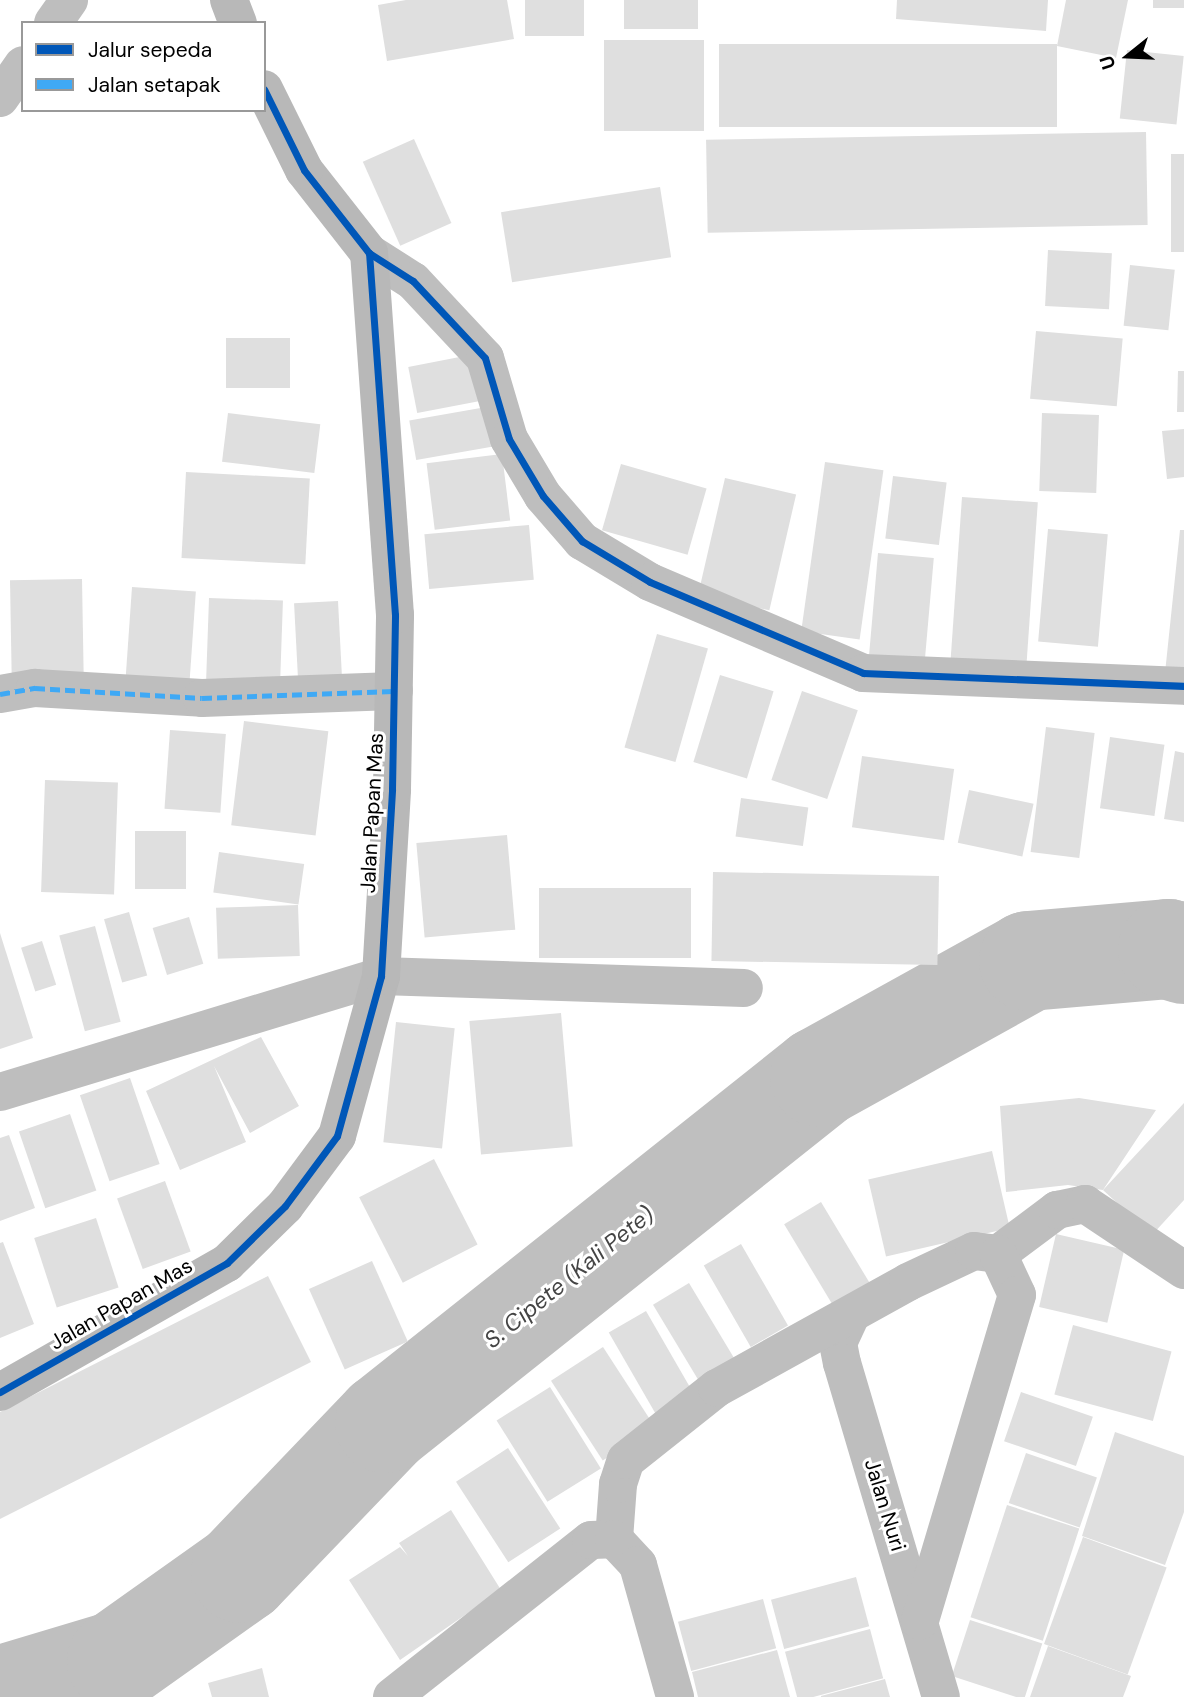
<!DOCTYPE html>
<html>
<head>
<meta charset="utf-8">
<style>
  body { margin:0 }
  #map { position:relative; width:1184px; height:1697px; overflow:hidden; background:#fff; font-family:"DM Sans",sans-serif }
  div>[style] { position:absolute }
  .river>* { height:100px; margin:-50px; padding:0 50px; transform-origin:50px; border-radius:50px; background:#bfbfbf }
  .building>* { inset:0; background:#dfdfdf; transform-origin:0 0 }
  .street>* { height:38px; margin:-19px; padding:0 19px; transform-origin:19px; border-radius:19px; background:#bebebe }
  .secondary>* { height:38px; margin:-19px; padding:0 19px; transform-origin:19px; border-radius:19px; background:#b8b8b8 }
  .quiet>* { height:5px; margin-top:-2.5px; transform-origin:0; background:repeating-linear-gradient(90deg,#3fa9f5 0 10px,transparent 0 15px) }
  .cycleway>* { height:7px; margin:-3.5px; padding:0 3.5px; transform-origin:3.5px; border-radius:3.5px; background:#0057b8 }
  span { translate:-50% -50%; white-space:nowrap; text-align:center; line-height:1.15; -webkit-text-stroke:6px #fff; paint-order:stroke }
  .street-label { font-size:21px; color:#000 }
  .water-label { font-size:23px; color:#444; font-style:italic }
  .legend { position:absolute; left:21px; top:21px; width:245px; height:91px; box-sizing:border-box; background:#fff; border:2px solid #999; margin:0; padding:9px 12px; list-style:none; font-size:21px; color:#000 }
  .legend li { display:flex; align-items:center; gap:14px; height:35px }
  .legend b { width:35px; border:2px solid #999 }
  .north { position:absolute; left:1093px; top:21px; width:70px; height:70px; -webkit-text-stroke:5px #fff; paint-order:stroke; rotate:252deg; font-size:19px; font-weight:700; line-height:28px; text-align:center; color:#000 }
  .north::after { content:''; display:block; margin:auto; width:24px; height:32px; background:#000; clip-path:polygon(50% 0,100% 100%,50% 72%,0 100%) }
</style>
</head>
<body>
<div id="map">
  <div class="river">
    <div style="left:0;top:1696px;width:122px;rotate:-16.7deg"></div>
    <div style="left:117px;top:1661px;width:152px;rotate:-35.4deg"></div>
    <div style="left:241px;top:1573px;width:208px;rotate:-46.2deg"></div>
    <div style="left:385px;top:1423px;width:556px;rotate:-38.5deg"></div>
    <div style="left:820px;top:1077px;width:239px;rotate:-29deg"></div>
    <div style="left:1029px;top:961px;width:140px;rotate:-4.9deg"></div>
    <div style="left:1168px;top:949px;width:17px;rotate:17deg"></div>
  </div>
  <div class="building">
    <div style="clip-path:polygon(406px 0,507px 0,514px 39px,387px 61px,378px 5px)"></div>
    <div style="left:525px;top:0;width:59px;height:36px"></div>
    <div style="left:624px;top:0;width:74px;height:29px"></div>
    <div style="clip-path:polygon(897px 0,1048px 0,1046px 31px,896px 19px)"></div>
    <div style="clip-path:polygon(1066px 0,1128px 0,1116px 58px,1057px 46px)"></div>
    <div style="left:1153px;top:0;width:31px;height:8px"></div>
    <div style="left:604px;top:40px;width:100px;height:91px"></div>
    <div style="left:719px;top:44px;width:338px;height:83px"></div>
    <div style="left:1127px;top:50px;width:57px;height:69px;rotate:6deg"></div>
    <div style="left:1146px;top:132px;width:93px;height:440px;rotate:89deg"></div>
    <div style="left:414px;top:139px;width:92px;height:56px;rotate:66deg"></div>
    <div style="left:1171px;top:154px;width:13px;height:98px"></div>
    <div style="left:660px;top:187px;width:71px;height:161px;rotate:81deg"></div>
    <div style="left:1048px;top:250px;width:64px;height:56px;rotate:3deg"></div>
    <div style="left:1130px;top:265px;width:45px;height:61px;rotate:6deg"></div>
    <div style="left:1036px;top:331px;width:87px;height:68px;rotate:5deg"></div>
    <div style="left:226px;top:338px;width:64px;height:50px"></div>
    <div style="left:475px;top:354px;width:47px;height:68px;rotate:79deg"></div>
    <div style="clip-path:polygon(1178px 371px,1184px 371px,1184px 412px,1177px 412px)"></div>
    <div style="left:492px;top:406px;width:40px;height:84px;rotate:80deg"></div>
    <div style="left:228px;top:413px;width:93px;height:49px;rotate:7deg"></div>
    <div style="left:1042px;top:413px;width:57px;height:78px;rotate:2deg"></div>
    <div style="clip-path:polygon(1184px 429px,1184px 477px,1167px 479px,1162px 431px)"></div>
    <div style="left:502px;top:454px;width:67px;height:76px;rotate:83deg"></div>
    <div style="left:825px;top:462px;width:59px;height:171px;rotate:8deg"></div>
    <div style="left:621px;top:464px;width:89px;height:69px;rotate:16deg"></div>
    <div style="left:186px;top:472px;width:124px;height:86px;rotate:3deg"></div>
    <div style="left:893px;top:476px;width:54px;height:63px;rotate:7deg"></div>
    <div style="left:725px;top:478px;width:73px;height:119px;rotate:13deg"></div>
    <div style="left:962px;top:497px;width:76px;height:163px;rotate:4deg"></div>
    <div style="left:529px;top:525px;width:55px;height:105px;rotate:85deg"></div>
    <div style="left:1048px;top:529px;width:60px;height:113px;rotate:5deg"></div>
    <div style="clip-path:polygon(1180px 530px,1184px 530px,1184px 675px,1165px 673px)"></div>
    <div style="left:878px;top:553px;width:56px;height:107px;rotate:5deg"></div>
    <div style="left:82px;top:579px;width:108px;height:72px;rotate:89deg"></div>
    <div style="left:132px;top:587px;width:64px;height:101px;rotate:4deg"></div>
    <div style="left:209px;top:598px;width:74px;height:91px;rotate:2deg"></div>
    <div style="left:338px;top:601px;width:83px;height:44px;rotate:87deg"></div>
    <div style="left:657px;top:634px;width:53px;height:118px;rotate:16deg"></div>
    <div style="left:720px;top:675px;width:56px;height:91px;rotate:17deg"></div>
    <div style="left:802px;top:691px;width:59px;height:94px;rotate:19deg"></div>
    <div style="left:244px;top:721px;width:85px;height:105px;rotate:7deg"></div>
    <div style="left:1046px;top:727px;width:49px;height:126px;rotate:7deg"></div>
    <div style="left:170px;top:730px;width:56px;height:79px;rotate:4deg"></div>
    <div style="left:1110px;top:737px;width:55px;height:72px;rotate:8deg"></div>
    <div style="clip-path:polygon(1175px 751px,1184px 753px,1184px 822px,1164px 819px)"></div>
    <div style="left:862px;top:756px;width:93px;height:72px;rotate:8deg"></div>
    <div style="left:45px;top:780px;width:73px;height:112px;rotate:2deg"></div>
    <div style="left:969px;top:790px;width:66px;height:54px;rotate:12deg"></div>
    <div style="left:741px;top:798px;width:68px;height:39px;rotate:8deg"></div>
    <div style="left:135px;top:831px;width:51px;height:58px"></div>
    <div style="left:507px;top:835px;width:95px;height:91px;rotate:85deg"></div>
    <div style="left:219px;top:852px;width:86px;height:41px;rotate:8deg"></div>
    <div style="left:713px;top:872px;width:226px;height:89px;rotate:1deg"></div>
    <div style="left:691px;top:888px;width:70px;height:152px;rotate:90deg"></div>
    <div style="left:298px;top:905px;width:51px;height:82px;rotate:88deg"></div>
    <div style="left:129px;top:912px;width:66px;height:26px;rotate:74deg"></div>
    <div style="left:189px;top:917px;width:49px;height:38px;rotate:73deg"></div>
    <div style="left:95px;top:926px;width:99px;height:37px;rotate:75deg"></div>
    <div style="clip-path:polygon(0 933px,33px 1038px,0 1049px)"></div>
    <div style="left:42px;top:941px;width:46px;height:22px;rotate:72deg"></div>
    <div style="left:561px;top:1013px;width:134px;height:92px;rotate:85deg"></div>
    <div style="left:396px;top:1022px;width:59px;height:121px;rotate:6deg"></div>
    <div style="clip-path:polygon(261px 1037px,299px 1106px,250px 1133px,214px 1066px,246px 1142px,180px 1170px,146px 1091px)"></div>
    <div style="left:130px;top:1078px;width:91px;height:53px;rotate:71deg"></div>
    <div style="clip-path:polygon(1079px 1098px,1156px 1110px,1103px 1190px,1068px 1185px,1006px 1192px,1000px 1106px)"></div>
    <div style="clip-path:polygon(1184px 1103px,1184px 1200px,1152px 1235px,1103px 1190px)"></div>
    <div style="left:70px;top:1114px;width:81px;height:54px;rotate:71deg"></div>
    <div style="clip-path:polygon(9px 1135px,35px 1208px,0 1221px,0 1138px)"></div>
    <div style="left:992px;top:1151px;width:79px;height:127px;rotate:77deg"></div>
    <div style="left:434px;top:1159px;width:96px;height:84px;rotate:63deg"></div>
    <div style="left:165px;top:1181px;width:75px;height:51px;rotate:70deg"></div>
    <div style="left:821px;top:1202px;width:94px;height:43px;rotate:59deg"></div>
    <div style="left:96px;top:1218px;width:73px;height:65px;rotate:72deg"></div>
    <div style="left:1056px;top:1234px;width:70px;height:75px;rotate:13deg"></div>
    <div style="clip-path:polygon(3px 1242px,34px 1324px,0 1338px,0 1243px)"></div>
    <div style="left:741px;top:1244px;width:94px;height:43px;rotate:60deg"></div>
    <div style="left:372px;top:1261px;width:88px;height:69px;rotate:66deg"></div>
    <div style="clip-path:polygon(268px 1276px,311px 1362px,0 1519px,0 1412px)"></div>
    <div style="left:689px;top:1283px;width:93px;height:42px;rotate:59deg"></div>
    <div style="left:646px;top:1311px;width:94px;height:43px;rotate:60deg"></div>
    <div style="left:1073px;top:1325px;width:102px;height:72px;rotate:15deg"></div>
    <div style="left:603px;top:1347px;width:95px;height:62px;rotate:57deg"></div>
    <div style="left:550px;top:1387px;width:96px;height:63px;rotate:58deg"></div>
    <div style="left:1021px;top:1392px;width:76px;height:52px;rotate:19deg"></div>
    <div style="clip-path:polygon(1115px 1432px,1184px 1456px,1184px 1512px,1165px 1565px,1082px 1536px)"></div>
    <div style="left:508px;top:1448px;width:96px;height:62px;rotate:57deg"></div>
    <div style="left:1026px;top:1453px;width:75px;height:53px;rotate:19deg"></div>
    <div style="left:1007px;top:1505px;width:76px;height:118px;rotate:18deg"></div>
    <div style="clip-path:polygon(451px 1510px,501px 1590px,400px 1660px,349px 1580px,400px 1547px,408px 1556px,399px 1543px)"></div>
    <div style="left:1083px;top:1537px;width:89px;height:114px;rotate:20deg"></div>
    <div style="left:856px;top:1577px;width:51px;height:88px;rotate:75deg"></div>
    <div style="left:763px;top:1599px;width:51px;height:88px;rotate:75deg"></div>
    <div style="left:970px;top:1620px;width:76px;height:59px;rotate:18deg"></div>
    <div style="left:870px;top:1629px;width:51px;height:88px;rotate:75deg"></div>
    <div style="clip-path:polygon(1048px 1646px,1131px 1676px,1123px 1697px,1030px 1697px)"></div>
    <div style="clip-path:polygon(777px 1650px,790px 1697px,698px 1697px,692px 1672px)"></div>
    <div style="clip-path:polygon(262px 1668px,269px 1697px,212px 1697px,208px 1683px)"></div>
    <div style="clip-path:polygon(885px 1679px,890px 1697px,821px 1697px,821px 1696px)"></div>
  </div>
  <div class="street">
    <div style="left:53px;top:23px;width:28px;rotate:-55deg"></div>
    <div style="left:0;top:98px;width:40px;rotate:-55.1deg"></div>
    <div style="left:369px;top:253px;width:52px;rotate:32.5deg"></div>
    <div style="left:413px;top:281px;width:105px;rotate:46.9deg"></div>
    <div style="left:485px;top:358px;width:84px;rotate:73.5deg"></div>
    <div style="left:509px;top:439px;width:66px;rotate:59.2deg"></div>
    <div style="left:543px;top:496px;width:60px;rotate:49.1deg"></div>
    <div style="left:582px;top:541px;width:79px;rotate:31.1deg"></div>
    <div style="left:650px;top:582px;width:232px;rotate:23.1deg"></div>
    <div style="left:863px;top:673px;width:321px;rotate:2.3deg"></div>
    <div style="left:0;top:694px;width:36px;rotate:-10deg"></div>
    <div style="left:35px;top:688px;width:167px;rotate:3.4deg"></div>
    <div style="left:202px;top:698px;width:192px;rotate:-2.1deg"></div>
    <div style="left:0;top:1092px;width:398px;rotate:-16.9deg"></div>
    <div style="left:381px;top:976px;width:363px;rotate:1.9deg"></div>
    <div style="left:998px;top:1254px;width:74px;rotate:-36.7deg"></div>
    <div style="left:1057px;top:1210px;width:29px;rotate:-12deg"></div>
    <div style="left:1085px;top:1204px;width:119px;rotate:33.7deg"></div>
    <div style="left:851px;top:1315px;width:31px;rotate:115deg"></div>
    <div style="left:838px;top:1343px;width:20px;rotate:79deg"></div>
    <div style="left:842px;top:1363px;width:348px;rotate:73.5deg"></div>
    <div style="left:614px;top:1539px;width:55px;rotate:-85.8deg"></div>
    <div style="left:618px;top:1484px;width:25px;rotate:-72deg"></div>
    <div style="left:626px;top:1460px;width:116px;rotate:-38.4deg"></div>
    <div style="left:717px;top:1388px;width:218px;rotate:-29deg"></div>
    <div style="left:908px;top:1282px;width:73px;rotate:-25.2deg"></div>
    <div style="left:974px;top:1251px;width:24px;rotate:7deg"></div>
    <div style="left:998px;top:1254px;width:45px;rotate:65.1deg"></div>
    <div style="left:1017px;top:1295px;width:340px;rotate:106.6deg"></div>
    <div style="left:392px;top:1697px;width:253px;rotate:-38.3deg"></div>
    <div style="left:591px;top:1540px;width:23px;rotate:-2deg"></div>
    <div style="left:614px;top:1539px;width:35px;rotate:47deg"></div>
    <div style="left:638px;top:1565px;width:137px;rotate:74.3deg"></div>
  </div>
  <div class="secondary">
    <div style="left:229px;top:0;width:25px;rotate:69deg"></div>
    <div style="left:0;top:1392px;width:261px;rotate:-29.6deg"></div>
    <div style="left:227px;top:1263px;width:81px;rotate:-44.5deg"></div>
    <div style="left:285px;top:1206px;width:87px;rotate:-53.4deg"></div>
    <div style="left:337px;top:1136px;width:166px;rotate:-74.6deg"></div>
    <div style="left:381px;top:976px;width:187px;rotate:-86.6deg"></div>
    <div style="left:392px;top:789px;width:174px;rotate:-89deg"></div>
    <div style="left:395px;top:615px;width:363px;rotate:-94.1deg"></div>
    <div style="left:369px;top:253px;width:105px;rotate:-128.1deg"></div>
    <div style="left:304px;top:170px;width:90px;rotate:-116.3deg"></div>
  </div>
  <div class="quiet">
    <div style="left:0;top:694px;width:36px;rotate:-10deg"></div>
    <div style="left:35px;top:688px;width:167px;rotate:3.4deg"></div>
    <div style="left:202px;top:698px;width:192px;rotate:-2.1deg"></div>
  </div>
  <div class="cycleway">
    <div style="left:369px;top:253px;width:52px;rotate:32.5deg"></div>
    <div style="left:413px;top:281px;width:105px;rotate:46.9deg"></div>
    <div style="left:485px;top:358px;width:84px;rotate:73.5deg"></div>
    <div style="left:509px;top:439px;width:66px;rotate:59.2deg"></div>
    <div style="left:543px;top:496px;width:60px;rotate:49.1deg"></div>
    <div style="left:582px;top:541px;width:79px;rotate:31.1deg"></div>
    <div style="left:650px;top:582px;width:232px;rotate:23.1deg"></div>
    <div style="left:863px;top:673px;width:321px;rotate:2.3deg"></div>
    <div style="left:0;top:1392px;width:261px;rotate:-29.6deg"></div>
    <div style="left:227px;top:1263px;width:81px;rotate:-44.5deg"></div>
    <div style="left:285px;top:1206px;width:87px;rotate:-53.4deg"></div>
    <div style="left:337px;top:1136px;width:166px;rotate:-74.6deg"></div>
    <div style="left:381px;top:976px;width:187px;rotate:-86.6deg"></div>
    <div style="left:392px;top:789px;width:174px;rotate:-89deg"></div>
    <div style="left:395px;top:615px;width:363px;rotate:-94.1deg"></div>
    <div style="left:369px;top:253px;width:105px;rotate:-128.1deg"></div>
    <div style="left:304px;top:170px;width:90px;rotate:-116.3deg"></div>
  </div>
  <div class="street-label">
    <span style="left:372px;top:813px;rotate:-87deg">Jalan Papan Mas</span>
    <span style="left:121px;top:1304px;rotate:-30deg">Jalan Papan Mas</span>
    <span style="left:885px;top:1505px;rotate:73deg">Jalan Nuri</span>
  </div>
  <div class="water-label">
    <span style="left:569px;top:1277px;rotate:-39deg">S. Cipete (Kali Pete)</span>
  </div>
  <ul class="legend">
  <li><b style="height:9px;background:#0057b8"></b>Jalur sepeda</li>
  <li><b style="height:9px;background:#3fa9f5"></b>Jalan setapak</li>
  </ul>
  <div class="north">U</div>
</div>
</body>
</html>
